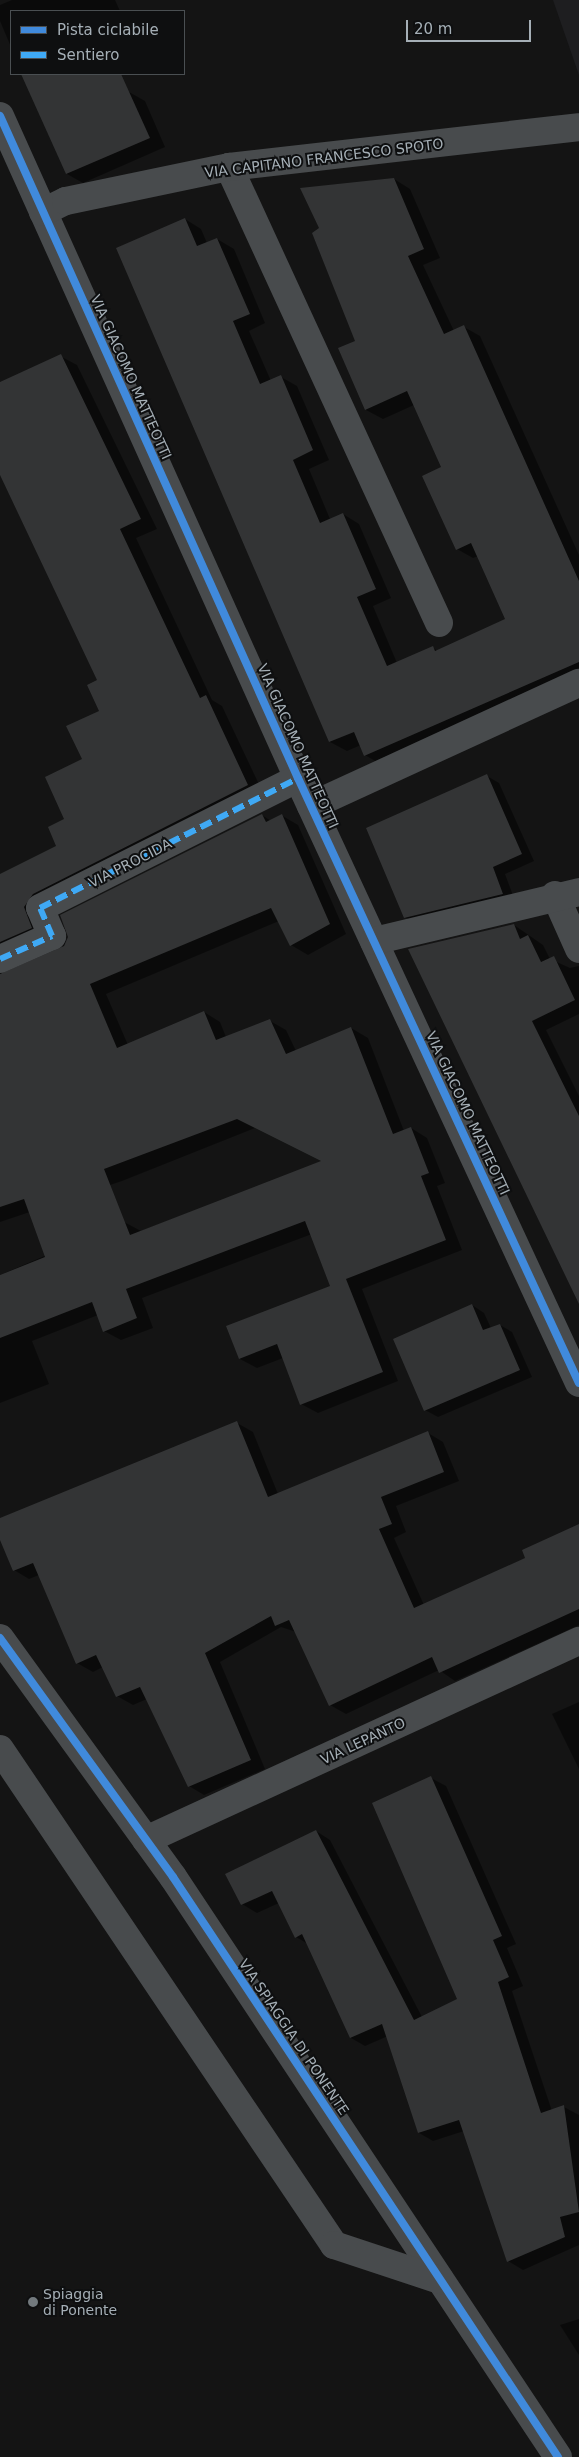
<!DOCTYPE html>
<html>
<head>
<meta charset="utf-8">
<style>
  body { margin:0 }
  #map { position:relative; width:579px; height:2457px; overflow:hidden; background:#141414; font-family:"DejaVu Sans",sans-serif }
  div>[style] { position:absolute }
  .built>* { inset:0; background:#1e1e20 }
  .shadow>* { inset:0; background:#0007 }
  .building>* { inset:0; background:#333435 }
  .minor>* { height:28px; margin:-14px; padding:0 14px; transform-origin:14px; border-radius:14px; background:#484b4d }
  .quiet>* { height:6px; margin-top:-3px; transform-origin:0; background:repeating-linear-gradient(90deg,#3fa9f5 0 12px,transparent 0 18px) }
  .cycleway>* { height:8px; margin:-4px; padding:0 4px; transform-origin:4px; border-radius:4px; background:#408adc }
  .dots>* { width:14px; height:14px; translate:-50% -50%; box-sizing:border-box; border:2px solid #0e0f10; border-radius:50% }
  span { translate:-50% -50%; white-space:nowrap; text-align:center; line-height:1.15; -webkit-text-stroke:4px #0e0f10; paint-order:stroke }
  .street-label { font-size:14px; color:#a5afb6 }
  .poi-label { font-size:14px; color:#a5afb6 }
  .left { translate:0 -50%; text-align:left }
  .legend { position:absolute; left:10px; top:10px; width:175px; height:65px; box-sizing:border-box; background:#0e0f10; border:1px solid #4a4f52; margin:0; padding:6px 9px; list-style:none; font-size:15px; color:#a5afb6 }
  .legend li { display:flex; align-items:center; gap:10px; height:25px }
  .legend b { width:25px; border:1px solid #4a4f52 }
  .scale { position:absolute; left:406px; top:20px; width:125px; height:22px; box-sizing:border-box; border:2px solid #a5afb6; border-top:0; padding-left:6px; font-size:15px; line-height:18px; white-space:nowrap; color:#a5afb6; -webkit-text-stroke:4px #0e0f10; paint-order:stroke }
</style>
</head>
<body>
<div id="map">
  <div class="built">
    <div style="clip-path:polygon(553px 0,579px 0,579px 75px)"></div>
  </div>
  <div class="shadow">
    <div style="clip-path:polygon(12px 0,115px 0,120px 11px,11px 11px,11px 47px,0 21px,0 5px)"></div>
    <div style="clip-path:polygon(23px 74px,103px 74px,114px 99px,129px 92px,145px 101px,165px 147px,83px 183px,67px 174px)"></div>
    <div style="clip-path:polygon(394px 179px,410px 189px,440px 258px,423px 265px,454px 331px,464px 327px,480px 336px,579px 555px,579px 678px,382px 765px,365px 755px,361px 745px,347px 751px,330px 742px,117px 248px,185px 219px,201px 229px,207px 243px,217px 239px,234px 249px,265px 323px,249px 331px,271px 381px,281px 377px,297px 386px,329px 460px,309px 469px,330px 519px,343px 514px,359px 524px,391px 598px,373px 606px,397px 663px,433px 648px,438px 651px,507px 620px,478px 556px,473px 558px,457px 549px,443px 467px,414px 405px,383px 419px,366px 410px,339px 349px,356px 341px)"></div>
    <div style="clip-path:polygon(60px 356px,77px 365px,157px 529px,136px 538px,212px 700px,222px 706px,264px 795px,49px 903px,47px 937px,1px 967px,2px 974px,59px 951px,69px 938px,262px 815px,271px 821px,281px 815px,298px 825px,346px 934px,308px 955px,291px 945px,279px 921px,106px 994px,128px 1045px,204px 1012px,220px 1022px,226px 1037px,270px 1021px,286px 1030px,296px 1051px,351px 1028px,368px 1038px,404px 1131px,411px 1128px,427px 1138px,445px 1183px,437px 1186px,462px 1250px,362px 1289px,398px 1381px,318px 1413px,301px 1404px,283px 1358px,257px 1368px,240px 1359px,228px 1327px,332px 1286px,312px 1234px,142px 1298px,153px 1328px,121px 1340px,104px 1331px,98px 1315px,32px 1341px,49px 1384px,0 1403px,0 1275px,124px 1222px,141px 1231px,323px 1162px,255px 1128px,122px 1181px,0 1222px,0 876px,58px 846px,100px 711px,99px 681px,0 472px,0 384px)"></div>
    <div style="clip-path:polygon(487px 776px,499px 783px,534px 861px,505px 874px,515px 901px,417px 924px,405px 917px)"></div>
    <div style="clip-path:polygon(514px 925px,543px 945px,550px 959px,570px 968px,579px 966px,579px 1014px,546px 1030px,579px 1096px,579px 1299px)"></div>
    <div style="clip-path:polygon(472px 1305px,484px 1313px,491px 1328px,500px 1325px,512px 1332px,532px 1377px,438px 1417px,425px 1410px)"></div>
    <div style="clip-path:polygon(237px 1423px,253px 1432px,278px 1494px,428px 1433px,443px 1442px,459px 1481px,396px 1506px,406px 1532px,394px 1538px,424px 1605px,526px 1558px,579px 1526px,579px 1625px,455px 1681px,439px 1670px,346px 1714px,330px 1705px,296px 1632px,281px 1627px,220px 1662px,265px 1769px,204px 1795px,189px 1786px,147px 1699px,133px 1705px,117px 1696px,103px 1667px,93px 1672px,77px 1663px,39px 1575px,29px 1579px,14px 1570px,0 1537px,0 1520px)"></div>
    <div style="clip-path:polygon(579px 1702px,579px 1769px,552px 1714px)"></div>
    <div style="clip-path:polygon(431px 1778px,446px 1786px,516px 1944px,507px 1948px,523px 1986px,512px 1991px,552px 2111px,564px 2107px,579px 2115px,579px 2245px,523px 2270px,508px 2261px,464px 2131px,433px 2141px,419px 2133px,388px 2036px,365px 2046px,351px 2038px,308px 1944px,296px 1937px,279px 1903px,257px 1913px,242px 1904px,316px 1831px,330px 1840px,422px 2017px,458px 2000px)"></div>
    <div style="clip-path:polygon(579px 2319px,579px 2355px,560px 2325px)"></div>
  </div>
  <div class="building">
    <div style="clip-path:polygon(21px 74px,121px 74px,150px 138px,66px 174px)"></div>
    <div style="clip-path:polygon(394px 178px,424px 249px,408px 256px,444px 334px,464px 325px,579px 581px,579px 662px,364px 756px,354px 732px,329px 742px,116px 248px,185px 218px,197px 246px,217px 238px,250px 314px,233px 321px,260px 384px,281px 375px,313px 450px,293px 460px,320px 523px,343px 513px,376px 589px,357px 597px,387px 666px,433px 646px,435px 651px,505px 619px,471px 543px,456px 550px,422px 476px,441px 467px,407px 391px,365px 410px,338px 348px,355px 341px,312px 233px,319px 228px,300px 188px)"></div>
    <div style="clip-path:polygon(61px 354px,141px 519px,120px 529px,200px 698px,206px 695px,248px 785px,33px 894px,24px 907px,32px 928px,0 942px,0 874px,56px 846px,48px 827px,64px 819px,45px 777px,82px 759px,66px 726px,99px 711px,87px 685px,97px 680px,0 475px,0 382px)"></div>
    <div style="clip-path:polygon(487px 774px,522px 854px,493px 867px,503px 894px,404px 918px,366px 828px)"></div>
    <div style="clip-path:polygon(evenodd,262px 814px,266px 822px,282px 814px,330px 924px,290px 946px,271px 908px,90px 984px,117px 1048px,204px 1011px,216px 1040px,270px 1019px,286px 1054px,351px 1027px,393px 1134px,411px 1127px,429px 1173px,421px 1176px,446px 1240px,346px 1279px,383px 1372px,300px 1405px,277px 1344px,239px 1359px,226px 1326px,330px 1286px,305px 1221px,126px 1289px,137px 1318px,103px 1332px,92px 1302px,0 1338px,0 1275px,45px 1257px,24px 1199px,0 1207px,0 974px,64px 946px,68px 937px,60px 915px,262px 814px,237px 1119px,321px 1161px,130px 1235px,104px 1169px,237px 1119px)"></div>
    <div style="clip-path:polygon(514px 924px,520px 939px,528px 935px,541px 962px,554px 956px,575px 1000px,532px 1021px,579px 1116px,579px 1304px,408px 949px)"></div>
    <div style="clip-path:polygon(472px 1304px,483px 1330px,500px 1324px,520px 1370px,424px 1411px,393px 1339px)"></div>
    <div style="clip-path:polygon(237px 1421px,268px 1497px,428px 1431px,444px 1472px,381px 1497px,392px 1524px,379px 1529px,414px 1608px,525px 1558px,522px 1550px,579px 1524px,579px 1609px,439px 1673px,432px 1657px,329px 1706px,289px 1620px,275px 1626px,271px 1616px,205px 1653px,251px 1760px,188px 1787px,140px 1687px,116px 1697px,96px 1655px,76px 1664px,33px 1563px,13px 1571px,0 1540px,0 1518px)"></div>
    <div style="clip-path:polygon(431px 1776px,502px 1936px,493px 1940px,509px 1977px,498px 1982px,541px 2113px,564px 2105px,579px 2212px,560px 2217px,565px 2237px,507px 2262px,459px 2120px,418px 2133px,382px 2024px,350px 2038px,302px 1934px,295px 1938px,272px 1891px,241px 1905px,225px 1874px,316px 1830px,414px 2020px,457px 1999px,372px 1803px)"></div>
  </div>
  <div class="minor">
    <div style="left:0;top:116px;width:726px;rotate:65.77deg"></div>
    <div style="left:298px;top:778px;width:667px;rotate:65.09deg"></div>
    <div style="left:229px;top:167px;width:502px;rotate:65.27deg"></div>
    <div style="left:43px;top:212px;width:25px;rotate:-26deg"></div>
    <div style="left:66px;top:201px;width:167px;rotate:-11.8deg"></div>
    <div style="left:229px;top:167px;width:352px;rotate:-6.5deg"></div>
    <div style="left:311px;top:806px;width:295px;rotate:-24.7deg"></div>
    <div style="left:555px;top:895px;width:59px;rotate:66deg"></div>
    <div style="left:374px;top:941px;width:211px;rotate:-13.4deg"></div>
    <div style="left:0;top:959px;width:57px;rotate:-23.9deg"></div>
    <div style="left:52px;top:936px;width:30px;rotate:-113deg"></div>
    <div style="left:40px;top:908px;width:289px;rotate:-26.7deg"></div>
    <div style="left:0;top:1638px;width:295px;rotate:54.1deg"></div>
    <div style="left:173px;top:1877px;width:696px;rotate:56.42deg"></div>
    <div style="left:0;top:1749px;width:598px;rotate:56.04deg"></div>
    <div style="left:334px;top:2245px;width:112px;rotate:18.3deg"></div>
    <div style="left:146px;top:1840px;width:477px;rotate:-24.7deg"></div>
  </div>
  <div class="quiet">
    <div style="left:0;top:959px;width:57px;rotate:-23.9deg"></div>
    <div style="left:52px;top:936px;width:30px;rotate:-113deg"></div>
    <div style="left:40px;top:908px;width:289px;rotate:-26.7deg"></div>
  </div>
  <div class="cycleway">
    <div style="left:0;top:116px;width:726px;rotate:65.77deg"></div>
    <div style="left:298px;top:778px;width:667px;rotate:65.09deg"></div>
    <div style="left:0;top:1638px;width:295px;rotate:54.1deg"></div>
    <div style="left:173px;top:1877px;width:696px;rotate:56.42deg"></div>
  </div>
  <div class="dots">
    <div style="left:33px;top:2302px;background:#72797d"></div>
  </div>
  <div class="street-label">
    <span style="left:324px;top:158px;rotate:-7deg">VIA CAPITANO FRANCESCO SPOTO</span>
    <span style="left:131px;top:377px;rotate:66deg">VIA GIACOMO MATTEOTTI</span>
    <span style="left:298px;top:746px;rotate:66deg">VIA GIACOMO MATTEOTTI</span>
    <span style="left:130px;top:863px;rotate:-27deg">VIA PROCIDA</span>
    <span style="left:468px;top:1113px;rotate:65deg">VIA GIACOMO MATTEOTTI</span>
    <span style="left:363px;top:1741px;rotate:-25deg">VIA LEPANTO</span>
    <span style="left:294px;top:2037px;rotate:56deg">VIA SPIAGGIA DI PONENTE</span>
  </div>
  <div class="poi-label">
    <span class="left" style="left:43px;top:2302px">Spiaggia<br>di Ponente</span>
  </div>
  <ul class="legend">
  <li><b style="height:6px;background:#408adc"></b>Pista ciclabile</li>
  <li><b style="height:6px;background:#3fa9f5"></b>Sentiero</li>
  </ul>
  <div class="scale">20 m</div>
</div>
</body>
</html>
